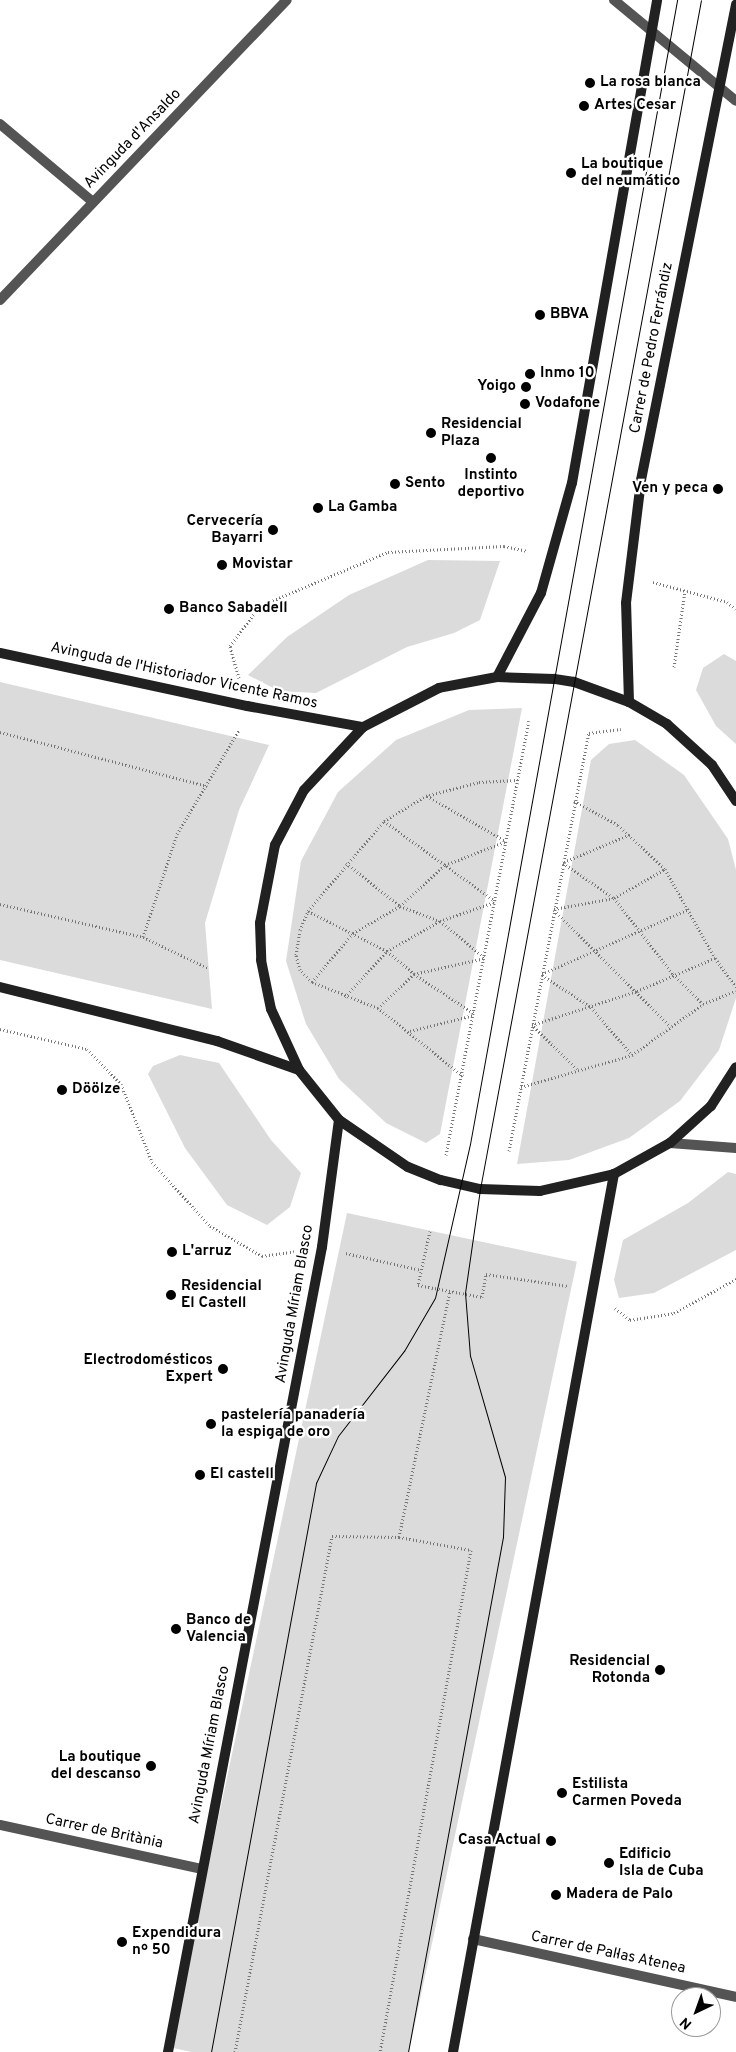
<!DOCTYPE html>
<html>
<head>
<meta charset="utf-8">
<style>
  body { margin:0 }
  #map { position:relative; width:736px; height:2052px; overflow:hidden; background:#fff; font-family:Overpass,sans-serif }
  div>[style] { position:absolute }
  .green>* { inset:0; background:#dbdbdb; transform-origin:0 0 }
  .path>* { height:3px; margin-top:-1.5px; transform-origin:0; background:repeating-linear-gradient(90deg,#767676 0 1px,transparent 0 3.5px) }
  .street>* { height:10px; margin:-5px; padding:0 5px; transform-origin:5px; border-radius:5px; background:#545454 }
  .secondary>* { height:10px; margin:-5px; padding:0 5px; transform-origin:5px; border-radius:5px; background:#212121 }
  .tram>* { height:1px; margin:-0.5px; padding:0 0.5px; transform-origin:0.5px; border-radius:0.5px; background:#000 }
  .dots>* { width:14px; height:14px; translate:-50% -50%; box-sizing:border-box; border:2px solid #fff; border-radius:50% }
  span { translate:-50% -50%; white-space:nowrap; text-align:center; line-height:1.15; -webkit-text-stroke:4.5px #fff; paint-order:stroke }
  .poi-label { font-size:15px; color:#000; font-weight:700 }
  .left { translate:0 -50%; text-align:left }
  .right { translate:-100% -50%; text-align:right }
  .street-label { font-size:15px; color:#000 }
  .north { position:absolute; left:671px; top:1987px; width:50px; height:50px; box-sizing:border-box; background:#fff; border:1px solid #999; border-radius:50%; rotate:222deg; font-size:14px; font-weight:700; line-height:20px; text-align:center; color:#000 }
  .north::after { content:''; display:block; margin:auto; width:18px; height:22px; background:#000; clip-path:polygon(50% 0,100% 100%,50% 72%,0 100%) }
</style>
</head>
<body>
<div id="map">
  <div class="green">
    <div style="clip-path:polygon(428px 560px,500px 561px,480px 620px,454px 633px,407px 647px,316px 693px,279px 691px,248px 675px,287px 637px,349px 595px)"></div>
    <div style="clip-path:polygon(724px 654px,736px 661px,736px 744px,716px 726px,696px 690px,703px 668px)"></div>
    <div style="clip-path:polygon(0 682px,269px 745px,239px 810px,205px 923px,212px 1009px,0 960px)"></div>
    <div style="clip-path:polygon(522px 708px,440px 1134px,426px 1143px,386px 1123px,339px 1079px,306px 1024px,286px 961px,301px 861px,338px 792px,396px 740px,469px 710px)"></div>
    <div style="clip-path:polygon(635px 740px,684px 775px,728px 839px,736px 870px,736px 998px,719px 1050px,680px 1101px,629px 1138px,569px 1160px,517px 1164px,591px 760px,609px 744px)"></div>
    <div style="clip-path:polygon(180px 1055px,219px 1063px,271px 1140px,301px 1173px,290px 1207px,267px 1225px,227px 1205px,185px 1148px,148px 1074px,153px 1066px)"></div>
    <div style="clip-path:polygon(728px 1172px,736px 1174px,736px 1250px,654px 1293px,619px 1298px,614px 1280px,623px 1240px,688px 1203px)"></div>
    <div style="left:347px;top:1213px;width:235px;height:853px;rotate:12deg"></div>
  </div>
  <div class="path">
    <div style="left:653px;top:582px;width:77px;rotate:15.1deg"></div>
    <div style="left:727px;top:602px;width:11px;rotate:38deg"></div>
    <div style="left:674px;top:667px;width:77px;rotate:-81.8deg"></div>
    <div style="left:239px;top:678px;width:33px;rotate:-106deg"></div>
    <div style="left:230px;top:646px;width:50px;rotate:-53.1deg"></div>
    <div style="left:260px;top:606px;width:139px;rotate:-22.9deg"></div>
    <div style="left:388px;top:552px;width:116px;rotate:-3deg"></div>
    <div style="left:504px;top:546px;width:24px;rotate:12deg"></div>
    <div style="left:0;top:732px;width:214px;rotate:14.6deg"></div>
    <div style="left:427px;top:796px;width:91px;rotate:29.7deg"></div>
    <div style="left:574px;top:801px;width:50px;rotate:28.6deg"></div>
    <div style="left:618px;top:825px;width:64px;rotate:43.1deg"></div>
    <div style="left:665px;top:869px;width:102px;rotate:60.7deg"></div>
    <div style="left:715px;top:958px;width:36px;rotate:54deg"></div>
    <div style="left:384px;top:821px;width:137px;rotate:35.8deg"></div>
    <div style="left:564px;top:862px;width:73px;rotate:-22.7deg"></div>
    <div style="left:346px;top:863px;width:69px;rotate:38.5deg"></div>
    <div style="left:400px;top:906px;width:43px;rotate:20.6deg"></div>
    <div style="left:440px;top:921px;width:58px;rotate:39.4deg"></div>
    <div style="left:563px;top:863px;width:62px;rotate:34.5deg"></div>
    <div style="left:614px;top:898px;width:96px;rotate:52.2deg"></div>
    <div style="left:673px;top:974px;width:42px;rotate:45deg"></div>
    <div style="left:0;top:904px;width:147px;rotate:13deg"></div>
    <div style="left:143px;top:937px;width:108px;rotate:-71.7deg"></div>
    <div style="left:177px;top:834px;width:121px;rotate:-59.2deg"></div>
    <div style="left:554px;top:909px;width:61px;rotate:-10.4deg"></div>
    <div style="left:614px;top:898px;width:59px;rotate:-29.6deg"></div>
    <div style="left:554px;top:910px;width:165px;rotate:45deg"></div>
    <div style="left:308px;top:911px;width:89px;rotate:26.9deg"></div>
    <div style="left:387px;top:951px;width:35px;rotate:40deg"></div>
    <div style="left:414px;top:974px;width:73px;rotate:33.3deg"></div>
    <div style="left:143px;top:937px;width:72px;rotate:25.5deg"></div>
    <div style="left:542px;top:974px;width:161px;rotate:-23.9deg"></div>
    <div style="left:542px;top:975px;width:59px;rotate:33.1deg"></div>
    <div style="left:591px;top:1007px;width:63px;rotate:49.5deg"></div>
    <div style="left:312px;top:982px;width:64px;rotate:-50.1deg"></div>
    <div style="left:353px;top:933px;width:54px;rotate:-29.9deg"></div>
    <div style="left:400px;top:906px;width:61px;rotate:-42.3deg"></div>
    <div style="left:445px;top:865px;width:66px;rotate:-21.2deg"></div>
    <div style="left:345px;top:997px;width:62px;rotate:-47.6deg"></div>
    <div style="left:387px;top:951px;width:61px;rotate:-29.5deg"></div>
    <div style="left:440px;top:921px;width:58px;rotate:-19.1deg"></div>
    <div style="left:378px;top:1008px;width:50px;rotate:-43.4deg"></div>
    <div style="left:414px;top:974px;width:73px;rotate:-12.7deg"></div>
    <div style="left:0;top:1029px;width:89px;rotate:12.9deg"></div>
    <div style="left:87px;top:1049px;width:49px;rotate:45.8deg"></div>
    <div style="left:121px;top:1084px;width:84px;rotate:68.3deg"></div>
    <div style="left:152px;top:1162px;width:86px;rotate:47.8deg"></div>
    <div style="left:210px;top:1226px;width:60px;rotate:30deg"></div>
    <div style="left:262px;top:1256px;width:34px;rotate:-8deg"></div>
    <div style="left:410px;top:1031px;width:66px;rotate:-14deg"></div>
    <div style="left:577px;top:1069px;width:63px;rotate:-135.6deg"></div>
    <div style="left:532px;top:1025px;width:110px;rotate:-17.9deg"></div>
    <div style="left:637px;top:991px;width:85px;rotate:-22.9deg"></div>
    <div style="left:463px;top:1076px;width:109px;rotate:-141.3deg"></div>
    <div style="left:378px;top:1008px;width:71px;rotate:-158.5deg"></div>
    <div style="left:312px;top:982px;width:17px;rotate:-135deg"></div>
    <div style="left:300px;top:970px;width:16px;rotate:-105deg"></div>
    <div style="left:296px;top:955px;width:25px;rotate:-81deg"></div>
    <div style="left:300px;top:930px;width:21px;rotate:-67deg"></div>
    <div style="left:308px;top:911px;width:118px;rotate:-49.8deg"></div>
    <div style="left:384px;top:821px;width:49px;rotate:-30.8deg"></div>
    <div style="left:426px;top:796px;width:55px;rotate:-14.8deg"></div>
    <div style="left:479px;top:782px;width:39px;rotate:-3deg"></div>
    <div style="left:521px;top:1087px;width:116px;rotate:-16.1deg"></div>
    <div style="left:632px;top:1055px;width:87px;rotate:-35.7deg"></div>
    <div style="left:703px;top:1004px;width:35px;rotate:-22deg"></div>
    <div style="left:509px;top:1151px;width:426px;rotate:-79.2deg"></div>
    <div style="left:589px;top:733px;width:32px;rotate:-7deg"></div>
    <div style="left:446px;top:1155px;width:442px;rotate:-79.2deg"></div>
    <div style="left:430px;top:1231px;width:55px;rotate:102.5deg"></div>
    <div style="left:418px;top:1285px;width:65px;rotate:10.6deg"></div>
    <div style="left:482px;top:1297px;width:23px;rotate:-80deg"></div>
    <div style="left:486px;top:1274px;width:83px;rotate:8.3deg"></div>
    <div style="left:346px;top:1253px;width:77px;rotate:12.8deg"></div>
    <div style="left:615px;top:1308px;width:19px;rotate:39deg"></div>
    <div style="left:630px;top:1320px;width:45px;rotate:-9deg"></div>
    <div style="left:674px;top:1313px;width:71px;rotate:-28.7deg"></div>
    <div style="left:399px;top:1537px;width:251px;rotate:-78.3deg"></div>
    <div style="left:235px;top:2052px;width:525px;rotate:-79.35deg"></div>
    <div style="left:332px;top:1536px;width:67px;rotate:0.9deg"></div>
    <div style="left:399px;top:1537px;width:73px;rotate:10.2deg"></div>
    <div style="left:471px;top:1550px;width:510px;rotate:100.27deg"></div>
  </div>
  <div class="street">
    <div style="left:614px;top:0;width:158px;rotate:39.6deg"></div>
    <div style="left:0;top:124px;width:121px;rotate:40deg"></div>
    <div style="left:0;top:300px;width:415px;rotate:-46.3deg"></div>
    <div style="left:670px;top:1143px;width:66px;rotate:4.3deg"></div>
    <div style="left:0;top:1825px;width:206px;rotate:12.3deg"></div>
    <div style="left:473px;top:1939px;width:269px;rotate:12.4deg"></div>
  </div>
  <div class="secondary">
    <div style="left:0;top:653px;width:253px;rotate:12.1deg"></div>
    <div style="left:247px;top:706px;width:118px;rotate:10.3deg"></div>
    <div style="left:497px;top:677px;width:95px;rotate:-62.4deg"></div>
    <div style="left:541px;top:593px;width:114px;rotate:-74.3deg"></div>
    <div style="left:572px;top:483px;width:490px;rotate:-80deg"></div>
    <div style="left:629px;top:702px;width:99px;rotate:-91.7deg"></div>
    <div style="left:626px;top:603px;width:124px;rotate:-83deg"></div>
    <div style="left:641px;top:480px;width:485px;rotate:-78.7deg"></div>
    <div style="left:736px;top:801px;width:43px;rotate:-123.7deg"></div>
    <div style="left:712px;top:765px;width:61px;rotate:-137.7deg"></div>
    <div style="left:667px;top:724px;width:44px;rotate:-149.9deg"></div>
    <div style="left:629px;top:702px;width:59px;rotate:-160deg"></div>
    <div style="left:574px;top:682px;width:20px;rotate:-171deg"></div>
    <div style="left:554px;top:679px;width:57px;rotate:-178deg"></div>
    <div style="left:497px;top:677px;width:59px;rotate:169.3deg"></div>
    <div style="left:439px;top:688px;width:85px;rotate:152.8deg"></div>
    <div style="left:363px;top:727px;width:86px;rotate:133.1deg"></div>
    <div style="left:304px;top:790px;width:62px;rotate:117.8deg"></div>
    <div style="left:275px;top:845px;width:79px;rotate:100.9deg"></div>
    <div style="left:260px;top:923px;width:37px;rotate:88deg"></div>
    <div style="left:261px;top:960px;width:50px;rotate:78.5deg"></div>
    <div style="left:271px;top:1009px;width:67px;rotate:65.3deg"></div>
    <div style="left:299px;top:1070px;width:64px;rotate:51.3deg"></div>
    <div style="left:339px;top:1120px;width:83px;rotate:34.3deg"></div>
    <div style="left:408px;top:1167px;width:35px;rotate:22deg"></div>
    <div style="left:441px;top:1180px;width:40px;rotate:13deg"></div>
    <div style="left:480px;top:1189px;width:60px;rotate:1.9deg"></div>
    <div style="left:540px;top:1191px;width:76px;rotate:-12.9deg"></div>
    <div style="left:614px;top:1174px;width:64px;rotate:-29deg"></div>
    <div style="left:670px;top:1143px;width:55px;rotate:-42.1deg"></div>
    <div style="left:711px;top:1106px;width:46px;rotate:-57.3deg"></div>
    <div style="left:0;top:987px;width:224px;rotate:14deg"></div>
    <div style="left:217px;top:1041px;width:87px;rotate:19.5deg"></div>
    <div style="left:168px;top:2052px;width:820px;rotate:-79.17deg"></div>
    <div style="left:322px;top:1247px;width:128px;rotate:-82.4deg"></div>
    <div style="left:453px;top:2052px;width:893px;rotate:-79.61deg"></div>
  </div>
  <div class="tram">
    <div style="left:211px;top:2052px;width:579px;rotate:-79.54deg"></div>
    <div style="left:316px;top:1483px;width:52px;rotate:-64.9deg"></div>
    <div style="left:338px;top:1436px;width:108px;rotate:-52.2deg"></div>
    <div style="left:404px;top:1351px;width:61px;rotate:-59.7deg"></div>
    <div style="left:435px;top:1298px;width:158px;rotate:-77.2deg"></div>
    <div style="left:470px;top:1144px;width:1163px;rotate:-79.74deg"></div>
    <div style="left:408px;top:2052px;width:524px;rotate:-79.55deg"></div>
    <div style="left:503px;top:1537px;width:60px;rotate:-88.1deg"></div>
    <div style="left:505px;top:1477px;width:126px;rotate:-106.1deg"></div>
    <div style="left:470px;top:1356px;width:63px;rotate:-94.5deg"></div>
    <div style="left:465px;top:1293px;width:105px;rotate:-81.8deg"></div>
    <div style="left:480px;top:1189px;width:1209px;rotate:-79.47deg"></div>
  </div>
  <div class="dots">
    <div style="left:590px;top:83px;background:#000"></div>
    <div style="left:584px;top:106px;background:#000"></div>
    <div style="left:571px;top:173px;background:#000"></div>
    <div style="left:540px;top:315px;background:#000"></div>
    <div style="left:530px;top:374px;background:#000"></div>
    <div style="left:526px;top:387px;background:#000"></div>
    <div style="left:525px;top:404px;background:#000"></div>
    <div style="left:431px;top:433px;background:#000"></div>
    <div style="left:491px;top:458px;background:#000"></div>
    <div style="left:395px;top:484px;background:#000"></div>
    <div style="left:718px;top:489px;background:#000"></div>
    <div style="left:318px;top:508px;background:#000"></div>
    <div style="left:273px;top:530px;background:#000"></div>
    <div style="left:222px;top:565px;background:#000"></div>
    <div style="left:169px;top:609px;background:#000"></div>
    <div style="left:62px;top:1090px;background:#000"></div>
    <div style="left:172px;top:1252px;background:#000"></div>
    <div style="left:171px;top:1295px;background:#000"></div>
    <div style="left:223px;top:1369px;background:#000"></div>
    <div style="left:211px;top:1424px;background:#000"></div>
    <div style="left:200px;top:1475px;background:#000"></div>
    <div style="left:176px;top:1629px;background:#000"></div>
    <div style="left:660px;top:1670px;background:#000"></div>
    <div style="left:151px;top:1766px;background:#000"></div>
    <div style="left:562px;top:1793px;background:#000"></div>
    <div style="left:551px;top:1841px;background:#000"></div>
    <div style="left:609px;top:1863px;background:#000"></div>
    <div style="left:556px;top:1895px;background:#000"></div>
    <div style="left:122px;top:1942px;background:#000"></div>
  </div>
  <div class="poi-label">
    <span class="left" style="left:600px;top:83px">La rosa blanca</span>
    <span class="left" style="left:594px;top:106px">Artes Cesar</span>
    <span class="left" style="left:581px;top:173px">La boutique<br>del neumático</span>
    <span class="left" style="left:550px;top:315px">BBVA</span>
    <span class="left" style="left:540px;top:374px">Inmo 10</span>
    <span class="right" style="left:516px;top:387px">Yoigo</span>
    <span class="left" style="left:535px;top:404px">Vodafone</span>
    <span class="left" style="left:441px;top:433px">Residencial<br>Plaza</span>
    <span style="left:491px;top:484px">Instinto<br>deportivo</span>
    <span class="left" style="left:405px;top:484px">Sento</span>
    <span class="right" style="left:708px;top:489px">Ven y peca</span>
    <span class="left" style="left:328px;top:508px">La Gamba</span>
    <span class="right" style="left:263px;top:530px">Cervecería<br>Bayarri</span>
    <span class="left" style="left:232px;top:565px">Movistar</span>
    <span class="left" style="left:179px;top:609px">Banco Sabadell</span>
    <span class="left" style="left:72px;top:1090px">Döölze</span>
    <span class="left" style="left:182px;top:1252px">L'arruz</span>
    <span class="left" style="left:181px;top:1295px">Residencial<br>El Castell</span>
    <span class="right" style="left:213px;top:1369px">Electrodomésticos<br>Expert</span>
    <span class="left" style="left:221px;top:1424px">pastelería panadería<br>la espiga de oro</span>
    <span class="left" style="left:210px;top:1475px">El castell</span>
    <span class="left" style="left:186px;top:1629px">Banco de<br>Valencia</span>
    <span class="right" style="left:650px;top:1670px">Residencial<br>Rotonda</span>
    <span class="right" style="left:141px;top:1766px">La boutique<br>del descanso</span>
    <span class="left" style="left:572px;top:1793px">Estilista<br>Carmen Poveda</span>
    <span class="right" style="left:541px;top:1841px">Casa Actual</span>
    <span class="left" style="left:619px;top:1863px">Edificio<br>Isla de Cuba</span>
    <span class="left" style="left:566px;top:1895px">Madera de Palo</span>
    <span class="left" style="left:132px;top:1942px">Expendidura<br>nº 50</span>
  </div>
  <div class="street-label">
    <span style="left:133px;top:139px;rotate:-46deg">Avinguda d'Ansaldo</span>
    <span style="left:652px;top:348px;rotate:-79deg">Carrer de Pedro Ferrándiz</span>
    <span style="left:184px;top:676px;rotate:12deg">Avinguda de l'Historiador Vicente Ramos</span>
    <span style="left:295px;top:1304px;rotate:-80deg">Avinguda Míriam Blasco</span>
    <span style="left:210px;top:1745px;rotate:-79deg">Avinguda Míriam Blasco</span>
    <span style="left:104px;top:1832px;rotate:12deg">Carrer de Britània</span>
    <span style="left:608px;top:1953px;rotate:12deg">Carrer de Pal·las Atenea</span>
  </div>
  <div class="north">N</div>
</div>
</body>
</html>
